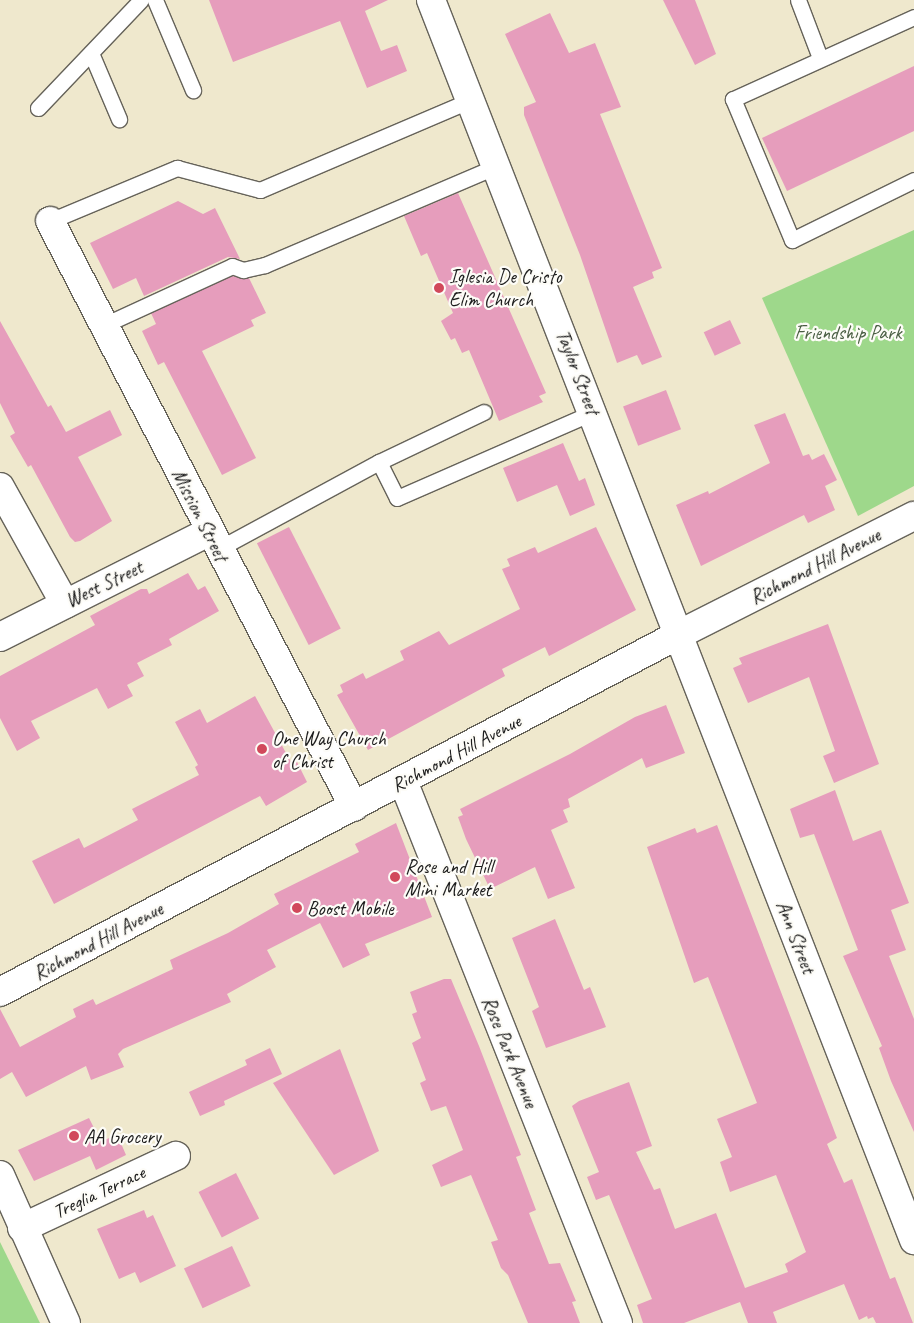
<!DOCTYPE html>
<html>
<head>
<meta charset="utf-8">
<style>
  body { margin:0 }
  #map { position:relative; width:914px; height:1323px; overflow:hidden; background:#efe8cd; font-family:Caveat,sans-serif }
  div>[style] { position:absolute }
  .green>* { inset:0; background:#9ed88b }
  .building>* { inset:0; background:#e69dbc; transform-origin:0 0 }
  .roads { filter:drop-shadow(1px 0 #66635a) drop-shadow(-1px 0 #66635a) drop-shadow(0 1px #66635a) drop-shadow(0 -1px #66635a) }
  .service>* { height:15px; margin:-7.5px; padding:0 7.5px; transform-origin:7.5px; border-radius:7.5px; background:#fff }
  .minor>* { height:28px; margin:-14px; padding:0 14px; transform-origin:14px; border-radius:14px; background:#fff }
  .secondary>* { height:28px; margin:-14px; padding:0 14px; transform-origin:14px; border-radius:14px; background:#fff }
  .dots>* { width:14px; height:14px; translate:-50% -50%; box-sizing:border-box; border:2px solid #fdfcf7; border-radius:50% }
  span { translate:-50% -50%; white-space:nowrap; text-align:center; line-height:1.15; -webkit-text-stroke:4.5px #fdfcf7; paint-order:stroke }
  .poi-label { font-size:20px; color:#1c1c1c }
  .left { translate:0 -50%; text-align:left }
  .park-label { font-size:20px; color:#4a5e43 }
  .street-label { font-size:20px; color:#1c1c1c }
</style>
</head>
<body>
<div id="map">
  <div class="green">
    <div style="clip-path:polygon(914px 230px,914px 486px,858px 516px,762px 298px)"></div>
    <div style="clip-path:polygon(0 1242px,40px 1323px,0 1323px)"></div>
  </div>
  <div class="building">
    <div style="clip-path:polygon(209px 0,388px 0,365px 11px,381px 51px,397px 45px,407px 71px,367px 88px,340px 21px,233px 62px)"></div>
    <div style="clip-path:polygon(663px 0,695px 0,716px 54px,695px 65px)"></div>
    <div style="clip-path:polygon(550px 13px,569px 53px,595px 43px,621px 107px,600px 114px,662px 268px,652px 272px,654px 278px,633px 287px,662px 357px,642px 365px,637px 355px,617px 363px,580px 255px,524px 115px,524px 107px,536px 102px,505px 34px)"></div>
    <div style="clip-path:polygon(914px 66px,914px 131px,787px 191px,762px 138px)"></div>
    <div style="clip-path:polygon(458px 193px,546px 393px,539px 396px,543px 402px,499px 421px,469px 350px,462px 353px,455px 338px,451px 340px,441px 321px,453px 313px,427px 253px,421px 256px,404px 216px)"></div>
    <div style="clip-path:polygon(178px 201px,203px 214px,215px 208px,240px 259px,228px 257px,144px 296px,136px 278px,113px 289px,90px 243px)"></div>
    <div style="clip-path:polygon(232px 276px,249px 278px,266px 313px,251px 320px,254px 326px,202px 351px,256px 458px,222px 475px,164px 362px,158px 365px,142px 331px,156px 324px,151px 313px)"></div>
    <div style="left:730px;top:320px;width:26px;height:29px;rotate:65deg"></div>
    <div style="clip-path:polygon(0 321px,48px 407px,51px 405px,66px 432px,110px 410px,122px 435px,78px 457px,112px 521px,80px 541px,75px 542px,70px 537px,31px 465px,28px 467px,10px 436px,15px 433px,0 403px)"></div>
    <div style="left:666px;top:390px;width:42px;height:46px;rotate:69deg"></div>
    <div style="clip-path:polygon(785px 413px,803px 456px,809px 454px,812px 460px,824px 454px,837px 480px,825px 486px,835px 510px,808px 523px,804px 515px,701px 566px,676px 505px,708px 491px,709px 494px,770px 463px,754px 425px)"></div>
    <div style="clip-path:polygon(563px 443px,579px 481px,585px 478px,595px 505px,570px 516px,557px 485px,517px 502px,503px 468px)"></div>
    <div style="left:289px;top:527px;width:114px;height:36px;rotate:63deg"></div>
    <div style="clip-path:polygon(596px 527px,636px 610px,549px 656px,545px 647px,502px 669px,505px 676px,368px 750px,337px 695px,343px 692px,340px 685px,363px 673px,366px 679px,404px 660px,400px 651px,439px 631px,449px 645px,520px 609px,502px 569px,510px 566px,507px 559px,535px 547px,538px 553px)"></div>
    <div style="clip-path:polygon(188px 573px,198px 590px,205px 586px,219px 611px,169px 639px,172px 645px,137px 663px,144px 676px,127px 685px,133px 696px,108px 709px,97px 688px,31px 721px,40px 738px,17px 751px,0 718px,0 676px,95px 625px,90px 616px,141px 589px,147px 589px,149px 594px)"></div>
    <div style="clip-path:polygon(828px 624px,879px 764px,834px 783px,823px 756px,835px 751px,809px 677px,748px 703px,733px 668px,742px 664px,739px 658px)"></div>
    <div style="clip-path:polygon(255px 696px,292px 764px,297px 762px,307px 782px,266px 806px,260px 796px,54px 904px,32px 861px,79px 838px,84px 848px,138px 820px,132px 809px,199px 775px,195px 767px,198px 765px,175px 722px,200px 709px,207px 723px)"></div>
    <div style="clip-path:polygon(666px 705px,685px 753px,646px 768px,642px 758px,568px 799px,570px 807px,563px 810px,568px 822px,551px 830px,575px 888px,548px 899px,535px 867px,490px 889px,466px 839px,458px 817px,463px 815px,460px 809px,570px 754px,635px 717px)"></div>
    <div style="clip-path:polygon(835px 790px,853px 841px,881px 830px,909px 903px,891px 910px,906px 950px,889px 956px,914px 1019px,914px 1132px,891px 1081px,879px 1048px,882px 1046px,843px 956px,858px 950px,814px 834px,800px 838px,790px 809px)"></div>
    <div style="clip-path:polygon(396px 823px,432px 917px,365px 944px,370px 955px,343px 968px,320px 923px,267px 950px,276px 967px,227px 994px,231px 1002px,123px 1049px,118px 1054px,124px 1067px,91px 1080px,86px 1066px,26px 1097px,12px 1072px,0 1079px,0 1009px,20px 1047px,76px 1017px,73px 1009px,93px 999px,96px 1005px,173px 969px,170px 960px,228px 933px,279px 904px,274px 894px,359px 852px,355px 844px)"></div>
    <div style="clip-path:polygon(717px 825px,837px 1138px,827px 1144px,844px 1183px,852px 1179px,890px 1279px,895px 1277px,913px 1323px,876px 1323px,873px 1317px,868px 1319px,867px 1316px,859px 1320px,844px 1284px,773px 1312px,777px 1323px,748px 1323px,740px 1302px,684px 1323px,643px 1323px,637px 1305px,652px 1299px,609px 1195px,596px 1200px,587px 1177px,599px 1172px,572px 1106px,579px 1101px,629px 1082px,652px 1146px,636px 1152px,654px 1190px,660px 1188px,675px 1229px,716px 1213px,745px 1288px,788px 1272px,785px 1264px,806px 1252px,776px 1175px,730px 1192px,720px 1162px,732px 1157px,717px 1119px,757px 1103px,708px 977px,694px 983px,647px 847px,695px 828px,697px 833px)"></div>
    <div style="clip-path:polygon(555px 919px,584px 990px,590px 987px,606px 1027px,546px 1048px,532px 1011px,539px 1007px,512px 938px)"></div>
    <div style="clip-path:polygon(444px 979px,451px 979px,479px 1046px,521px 1155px,516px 1157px,536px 1210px,529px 1213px,549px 1264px,560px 1263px,576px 1301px,572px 1302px,580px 1323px,528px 1323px,508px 1275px,501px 1268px,491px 1242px,498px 1240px,471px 1175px,441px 1187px,432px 1165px,463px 1150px,446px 1106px,431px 1111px,420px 1083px,426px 1080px,412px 1043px,421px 1038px,412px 1014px,417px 1012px,410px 992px)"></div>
    <div style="clip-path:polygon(270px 1048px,282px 1074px,224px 1101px,225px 1105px,200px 1116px,189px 1092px,247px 1065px,245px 1060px)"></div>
    <div style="clip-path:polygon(340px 1049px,379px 1151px,334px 1175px,273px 1083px)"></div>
    <div style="clip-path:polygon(89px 1118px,101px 1142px,117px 1134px,126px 1155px,96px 1170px,90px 1156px,34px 1181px,18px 1150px)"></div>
    <div style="left:236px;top:1173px;width:51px;height:42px;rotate:63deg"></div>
    <div style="clip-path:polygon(144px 1210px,147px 1218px,153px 1215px,176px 1266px,140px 1283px,135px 1272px,119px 1279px,97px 1229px)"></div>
    <div style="left:232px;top:1246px;width:44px;height:53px;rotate:65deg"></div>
  </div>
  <div class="roads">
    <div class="service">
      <div style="left:155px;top:0;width:98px;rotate:67.1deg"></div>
      <div style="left:798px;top:0;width:62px;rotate:69.2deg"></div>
      <div style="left:914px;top:17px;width:199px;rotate:155.6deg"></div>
      <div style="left:733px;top:99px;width:153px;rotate:67.3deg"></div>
      <div style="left:792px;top:240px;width:136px;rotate:-26.2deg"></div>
      <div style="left:91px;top:53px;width:72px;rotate:67deg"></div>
      <div style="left:38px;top:108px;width:149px;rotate:-46.4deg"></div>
      <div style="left:50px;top:221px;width:138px;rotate:-22.7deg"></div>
      <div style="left:177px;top:168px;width:86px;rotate:14.8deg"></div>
      <div style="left:260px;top:190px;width:229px;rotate:-23.1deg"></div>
      <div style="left:104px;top:325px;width:141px;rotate:-24.7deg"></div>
      <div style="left:232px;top:266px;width:12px;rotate:20deg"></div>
      <div style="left:243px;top:270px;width:23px;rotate:-13deg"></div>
      <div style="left:265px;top:265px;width:252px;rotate:-23.1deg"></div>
      <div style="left:379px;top:462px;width:40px;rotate:63.4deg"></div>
      <div style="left:397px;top:498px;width:215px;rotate:-23.6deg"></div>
      <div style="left:218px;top:549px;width:183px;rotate:-28.4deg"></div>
      <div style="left:379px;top:462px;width:116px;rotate:-25.5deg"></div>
    </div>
    <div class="minor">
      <div style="left:431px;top:0;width:1331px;rotate:68.72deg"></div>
      <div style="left:50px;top:221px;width:660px;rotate:62.58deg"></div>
      <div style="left:0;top:487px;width:134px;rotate:60.9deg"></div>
      <div style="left:0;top:637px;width:234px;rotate:-26.7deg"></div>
      <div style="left:403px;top:781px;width:583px;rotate:68.36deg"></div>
      <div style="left:0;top:992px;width:768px;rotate:-27.77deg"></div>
      <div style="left:680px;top:634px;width:262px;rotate:-26.8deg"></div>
      <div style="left:22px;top:1228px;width:170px;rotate:-25.1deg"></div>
    </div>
    <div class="secondary">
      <div style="left:0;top:1175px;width:162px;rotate:66deg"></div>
    </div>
  </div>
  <div class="dots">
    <div style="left:439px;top:288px;background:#d1495b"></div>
    <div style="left:262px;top:749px;background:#d1495b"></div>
    <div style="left:395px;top:877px;background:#d1495b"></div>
    <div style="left:297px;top:908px;background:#d1495b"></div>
    <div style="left:74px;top:1136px;background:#d1495b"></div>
  </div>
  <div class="poi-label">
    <span class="left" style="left:449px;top:288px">Iglesia De Cristo<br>Elim Church</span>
    <span class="left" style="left:272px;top:750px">One Way Church<br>of Christ</span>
    <span class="left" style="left:405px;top:878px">Rose and Hill<br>Mini Market</span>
    <span class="left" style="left:307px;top:908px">Boost Mobile</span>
    <span class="left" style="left:84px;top:1136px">AA Grocery</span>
  </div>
  <div class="park-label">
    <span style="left:848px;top:332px">Friendship Park</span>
  </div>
  <div class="street-label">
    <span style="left:578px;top:372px;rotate:69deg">Taylor Street</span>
    <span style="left:200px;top:515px;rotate:63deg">Mission Street</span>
    <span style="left:815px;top:566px;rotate:-27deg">Richmond Hill Avenue</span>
    <span style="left:104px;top:584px;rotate:-26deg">West Street</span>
    <span style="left:456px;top:753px;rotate:-28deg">Richmond Hill Avenue</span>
    <span style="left:796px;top:937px;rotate:69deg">Ann Street</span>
    <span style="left:98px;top:941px;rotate:-28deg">Richmond Hill Avenue</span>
    <span style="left:510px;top:1052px;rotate:68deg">Rose Park Avenue</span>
    <span style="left:99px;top:1192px;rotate:-25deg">Treglia Terrace</span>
  </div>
</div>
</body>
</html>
